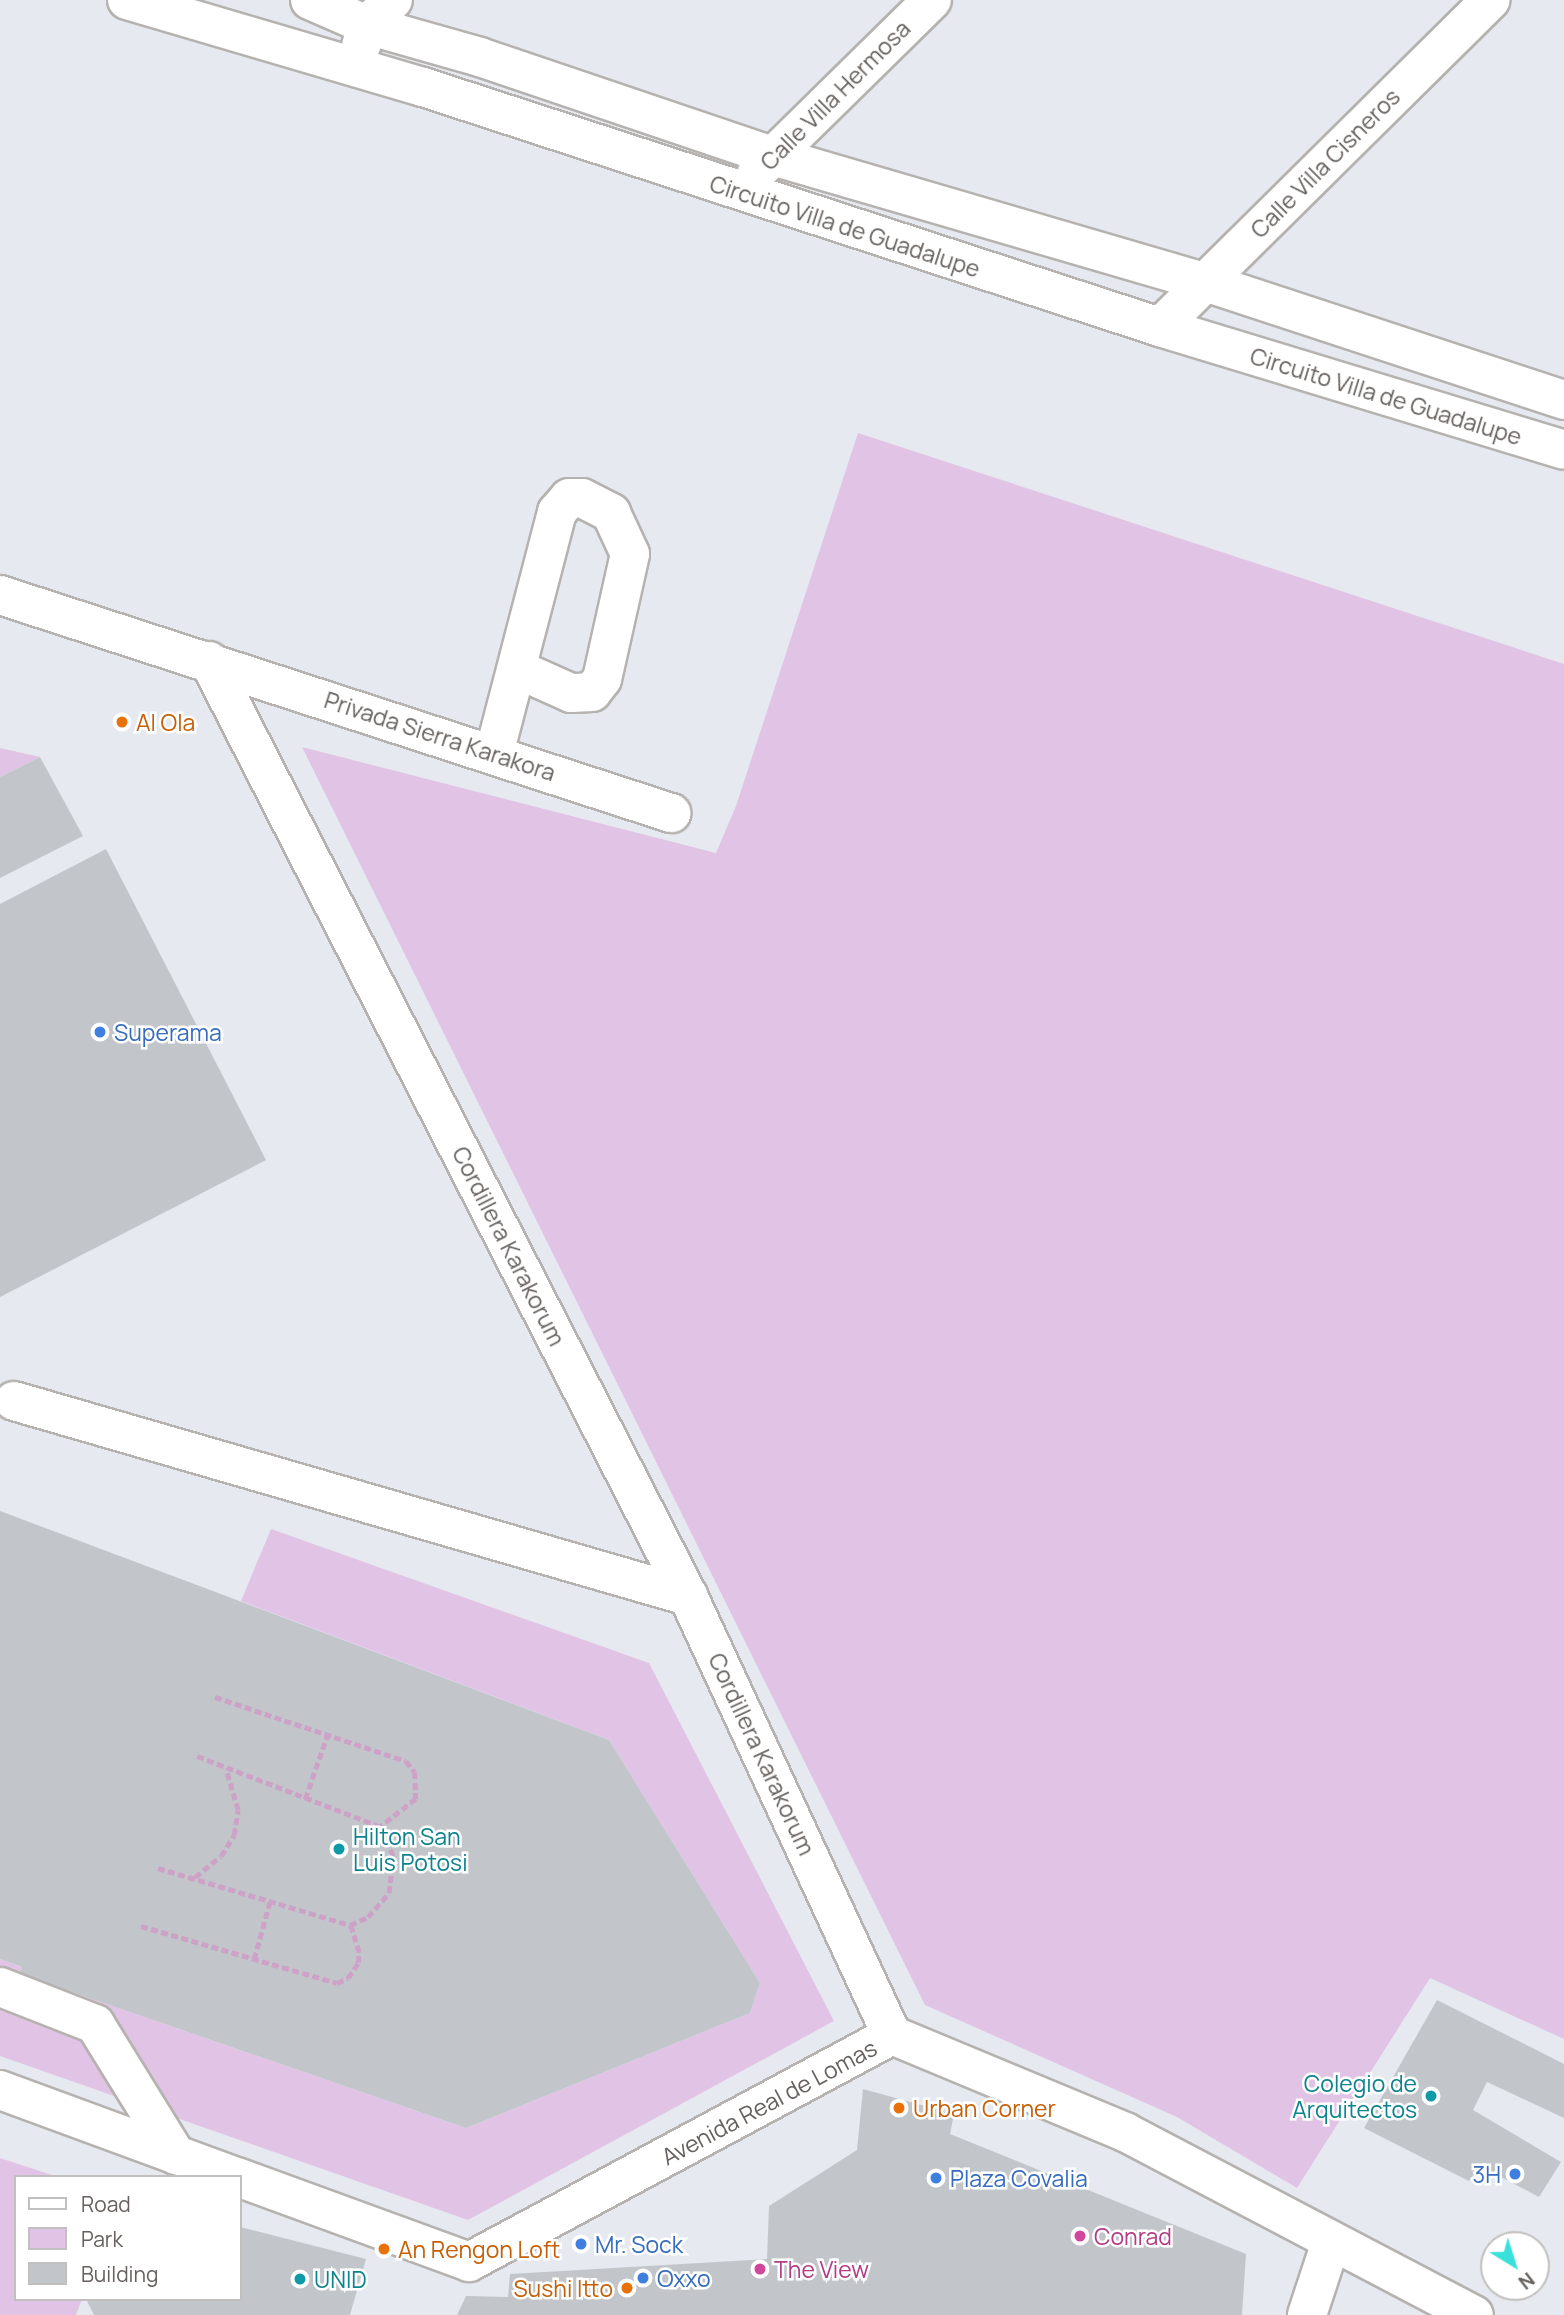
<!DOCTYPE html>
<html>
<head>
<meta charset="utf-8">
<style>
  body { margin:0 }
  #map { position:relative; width:1564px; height:2315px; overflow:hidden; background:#e6e9ef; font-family:Manrope,sans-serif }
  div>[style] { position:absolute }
  .green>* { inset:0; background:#e1c4e5 }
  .building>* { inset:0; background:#c2c6cb }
  .path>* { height:4.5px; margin-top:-2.25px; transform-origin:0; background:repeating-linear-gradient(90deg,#cea2c7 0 7px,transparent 0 10.5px) }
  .roads { filter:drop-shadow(2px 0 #b5b2af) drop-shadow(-2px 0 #b5b2af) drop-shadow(0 2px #b5b2af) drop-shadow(0 -2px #b5b2af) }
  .minor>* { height:38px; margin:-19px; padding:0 19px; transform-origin:19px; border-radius:19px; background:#fff }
  .dots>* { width:19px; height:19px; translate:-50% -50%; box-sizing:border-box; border:4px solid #fff; border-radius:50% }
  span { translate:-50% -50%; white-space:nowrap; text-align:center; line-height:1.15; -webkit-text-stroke:5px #fff; paint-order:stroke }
  .street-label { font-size:23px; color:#66615e }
  .food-label { font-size:23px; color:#c56008 }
  .left { translate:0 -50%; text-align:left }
  .right { translate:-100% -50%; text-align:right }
  .shop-label { font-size:23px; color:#366cbe }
  .culture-label { font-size:23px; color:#0d838f }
  .hotel-label { font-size:23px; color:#b23c85 }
  .legend { position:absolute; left:14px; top:2175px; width:228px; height:126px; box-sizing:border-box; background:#fff; border:2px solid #c2c0bf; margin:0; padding:9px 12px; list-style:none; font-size:21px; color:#66615e }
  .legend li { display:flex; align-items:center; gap:14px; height:35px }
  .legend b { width:35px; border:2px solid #c2c0bf }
  .north { position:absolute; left:1480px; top:2231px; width:70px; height:70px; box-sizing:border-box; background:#fff; border:2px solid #c2c0bf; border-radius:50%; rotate:142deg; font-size:19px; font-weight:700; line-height:28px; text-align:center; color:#66615e }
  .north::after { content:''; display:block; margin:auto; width:24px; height:32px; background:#3ae1db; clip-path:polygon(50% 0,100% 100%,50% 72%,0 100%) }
</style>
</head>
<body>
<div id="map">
  <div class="green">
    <div style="clip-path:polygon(858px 433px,1564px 664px,1564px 2039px,1430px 1978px,1297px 2188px,1177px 2117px,925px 2005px,302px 747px,716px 853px,736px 806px)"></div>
    <div style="clip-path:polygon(0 748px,40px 757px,0 777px)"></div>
    <div style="clip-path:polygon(271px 1529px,649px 1663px,834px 2021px,468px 2220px,0 2056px,0 1959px,22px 1967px,5px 2012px,52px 2030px,69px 1991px,466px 2128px,750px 2013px,760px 1983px,609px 1740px,241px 1601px)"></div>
    <div style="clip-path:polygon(0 2158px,58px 2177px,16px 2177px,16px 2299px,82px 2299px,76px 2315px,0 2315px)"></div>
  </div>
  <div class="building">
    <div style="clip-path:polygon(40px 757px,83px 836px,0 878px,0 777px)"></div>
    <div style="clip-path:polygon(106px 849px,266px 1160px,0 1297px,0 904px)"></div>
    <div style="clip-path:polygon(0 1511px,609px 1740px,760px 1983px,750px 2013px,466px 2128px,69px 1991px,53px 2030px,5px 2012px,22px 1967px,0 1959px)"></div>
    <div style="clip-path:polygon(1437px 2000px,1564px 2064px,1564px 2118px,1487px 2082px,1473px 2110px,1561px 2162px,1539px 2197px,1480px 2166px,1469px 2181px,1364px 2128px)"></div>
    <div style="clip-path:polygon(863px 2089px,954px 2114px,950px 2134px,1246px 2254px,1242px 2315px,457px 2315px,466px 2296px,508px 2297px,510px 2274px,767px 2259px,769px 2206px,857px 2150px)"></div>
    <div style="clip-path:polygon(240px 2227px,366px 2259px,350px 2315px,94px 2315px,86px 2299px,240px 2299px)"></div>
  </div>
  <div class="path">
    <div style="left:215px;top:1697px;width:201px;rotate:18.5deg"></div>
    <div style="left:406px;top:1761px;width:14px;rotate:51deg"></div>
    <div style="left:415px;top:1772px;width:27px;rotate:88deg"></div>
    <div style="left:416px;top:1799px;width:46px;rotate:142.1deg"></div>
    <div style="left:305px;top:1799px;width:70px;rotate:-70.8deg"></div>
    <div style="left:158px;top:1868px;width:200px;rotate:16.5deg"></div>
    <div style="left:350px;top:1925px;width:20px;rotate:-24deg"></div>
    <div style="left:368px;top:1917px;width:32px;rotate:-49deg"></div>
    <div style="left:389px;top:1893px;width:37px;rotate:-84deg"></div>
    <div style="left:393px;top:1856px;width:32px;rotate:-114deg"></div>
    <div style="left:380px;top:1827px;width:197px;rotate:-158.9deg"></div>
    <div style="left:195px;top:1877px;width:33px;rotate:-39deg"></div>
    <div style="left:221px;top:1856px;width:25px;rotate:-58deg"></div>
    <div style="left:234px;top:1835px;width:25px;rotate:-81deg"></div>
    <div style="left:238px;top:1810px;width:42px;rotate:-106.7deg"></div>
    <div style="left:141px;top:1926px;width:204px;rotate:16.2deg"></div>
    <div style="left:337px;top:1983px;width:12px;rotate:-24deg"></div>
    <div style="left:348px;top:1978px;width:18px;rotate:-56deg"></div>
    <div style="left:358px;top:1963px;width:11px;rotate:-85deg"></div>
    <div style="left:359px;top:1952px;width:28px;rotate:-108deg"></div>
    <div style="left:254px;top:1959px;width:60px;rotate:-74.6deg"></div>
  </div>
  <div class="roads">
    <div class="minor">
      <div style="left:127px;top:0;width:309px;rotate:16.4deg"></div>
      <div style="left:423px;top:87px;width:775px;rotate:18.04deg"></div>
      <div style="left:1160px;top:327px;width:422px;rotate:16.9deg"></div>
      <div style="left:310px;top:0;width:62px;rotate:23.7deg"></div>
      <div style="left:367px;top:25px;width:117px;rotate:15.8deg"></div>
      <div style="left:480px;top:57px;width:309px;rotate:18.7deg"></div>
      <div style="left:773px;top:156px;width:450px;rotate:16.3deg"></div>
      <div style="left:1205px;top:282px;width:378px;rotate:18.2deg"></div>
      <div style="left:361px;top:46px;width:22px;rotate:-74deg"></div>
      <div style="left:367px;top:25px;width:36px;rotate:-44deg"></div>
      <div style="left:757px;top:172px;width:245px;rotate:-44.5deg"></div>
      <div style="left:1160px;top:327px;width:465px;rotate:-44.7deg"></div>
      <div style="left:0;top:595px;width:706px;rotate:18deg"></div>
      <div style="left:209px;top:661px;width:1051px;rotate:62.87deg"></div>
      <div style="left:688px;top:1596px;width:484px;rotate:65.1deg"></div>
      <div style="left:494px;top:754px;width:250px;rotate:-75.4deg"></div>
      <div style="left:557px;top:512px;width:18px;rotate:-49deg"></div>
      <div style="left:569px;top:498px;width:13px"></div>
      <div style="left:582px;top:498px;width:33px;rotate:27deg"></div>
      <div style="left:611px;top:513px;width:45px;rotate:65.1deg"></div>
      <div style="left:630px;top:554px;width:128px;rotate:102.6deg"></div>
      <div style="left:602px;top:679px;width:16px;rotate:128deg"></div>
      <div style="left:592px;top:692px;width:21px;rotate:177deg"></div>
      <div style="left:571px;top:693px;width:59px;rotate:-156deg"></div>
      <div style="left:14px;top:1401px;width:702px;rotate:16.14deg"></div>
      <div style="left:0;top:1987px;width:102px;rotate:21.3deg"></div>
      <div style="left:95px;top:2024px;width:154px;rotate:58.3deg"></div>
      <div style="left:892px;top:2035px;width:252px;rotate:22.6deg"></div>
      <div style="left:1125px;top:2132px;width:394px;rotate:27.7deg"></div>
      <div style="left:0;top:2090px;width:252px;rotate:20.2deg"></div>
      <div style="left:240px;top:2178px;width:244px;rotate:20.1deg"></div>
      <div style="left:469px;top:2262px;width:480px;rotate:-28.2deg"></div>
      <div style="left:1307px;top:2315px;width:77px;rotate:-71.8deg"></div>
    </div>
  </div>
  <div class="dots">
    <div style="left:122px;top:722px;background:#e8710a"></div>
    <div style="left:100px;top:1032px;background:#3f7fe0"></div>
    <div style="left:339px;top:1849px;background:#0f9aa8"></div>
    <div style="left:1431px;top:2096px;background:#0f9aa8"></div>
    <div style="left:899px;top:2108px;background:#e8710a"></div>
    <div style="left:1515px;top:2174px;background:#3f7fe0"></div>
    <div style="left:936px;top:2178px;background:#3f7fe0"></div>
    <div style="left:1080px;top:2236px;background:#d1479c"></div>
    <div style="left:581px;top:2244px;background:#3f7fe0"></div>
    <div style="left:384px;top:2249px;background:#e8710a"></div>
    <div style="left:760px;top:2269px;background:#d1479c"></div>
    <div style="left:643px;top:2278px;background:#3f7fe0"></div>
    <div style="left:300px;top:2279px;background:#0f9aa8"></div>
    <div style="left:627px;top:2288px;background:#e8710a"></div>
  </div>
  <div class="street-label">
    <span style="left:835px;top:95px;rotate:-45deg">Calle Villa Hermosa</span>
    <span style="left:1325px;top:163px;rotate:-45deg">Calle Villa Cisneros</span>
    <span style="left:845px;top:226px;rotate:18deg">Circuito Villa de Guadalupe</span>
    <span style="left:1386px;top:396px;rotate:17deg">Circuito Villa de Guadalupe</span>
    <span style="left:440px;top:736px;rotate:18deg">Privada Sierra Karakora</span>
    <span style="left:509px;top:1246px;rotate:63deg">Cordillera Karakorum</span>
    <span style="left:762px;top:1754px;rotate:65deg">Cordillera Karakorum</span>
    <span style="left:769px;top:2102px;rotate:-28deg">Avenida Real de Lomas</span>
  </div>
  <div class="food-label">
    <span class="left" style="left:136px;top:722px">Al Ola</span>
    <span class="left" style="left:913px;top:2108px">Urban Corner</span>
    <span class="left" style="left:398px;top:2249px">An Rengon Loft</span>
    <span class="right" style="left:613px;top:2288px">Sushi Itto</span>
  </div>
  <div class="shop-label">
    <span class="left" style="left:114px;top:1032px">Superama</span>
    <span class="right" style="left:1501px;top:2174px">3H</span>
    <span class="left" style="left:950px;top:2178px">Plaza Covalia</span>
    <span class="left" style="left:595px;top:2244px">Mr. Sock</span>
    <span class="left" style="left:657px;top:2278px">Oxxo</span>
  </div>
  <div class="culture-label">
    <span class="left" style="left:353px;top:1849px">Hilton San<br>Luis Potosi</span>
    <span class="right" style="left:1417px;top:2096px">Colegio de<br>Arquitectos</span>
    <span class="left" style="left:314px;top:2279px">UNID</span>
  </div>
  <div class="hotel-label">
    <span class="left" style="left:1094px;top:2236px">Conrad</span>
    <span class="left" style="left:774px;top:2269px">The View</span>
  </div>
  <ul class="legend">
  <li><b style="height:9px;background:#fff"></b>Road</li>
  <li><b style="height:19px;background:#e1c4e5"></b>Park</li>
  <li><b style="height:19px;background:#c2c6cb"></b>Building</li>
  </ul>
  <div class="north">N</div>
</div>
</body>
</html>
